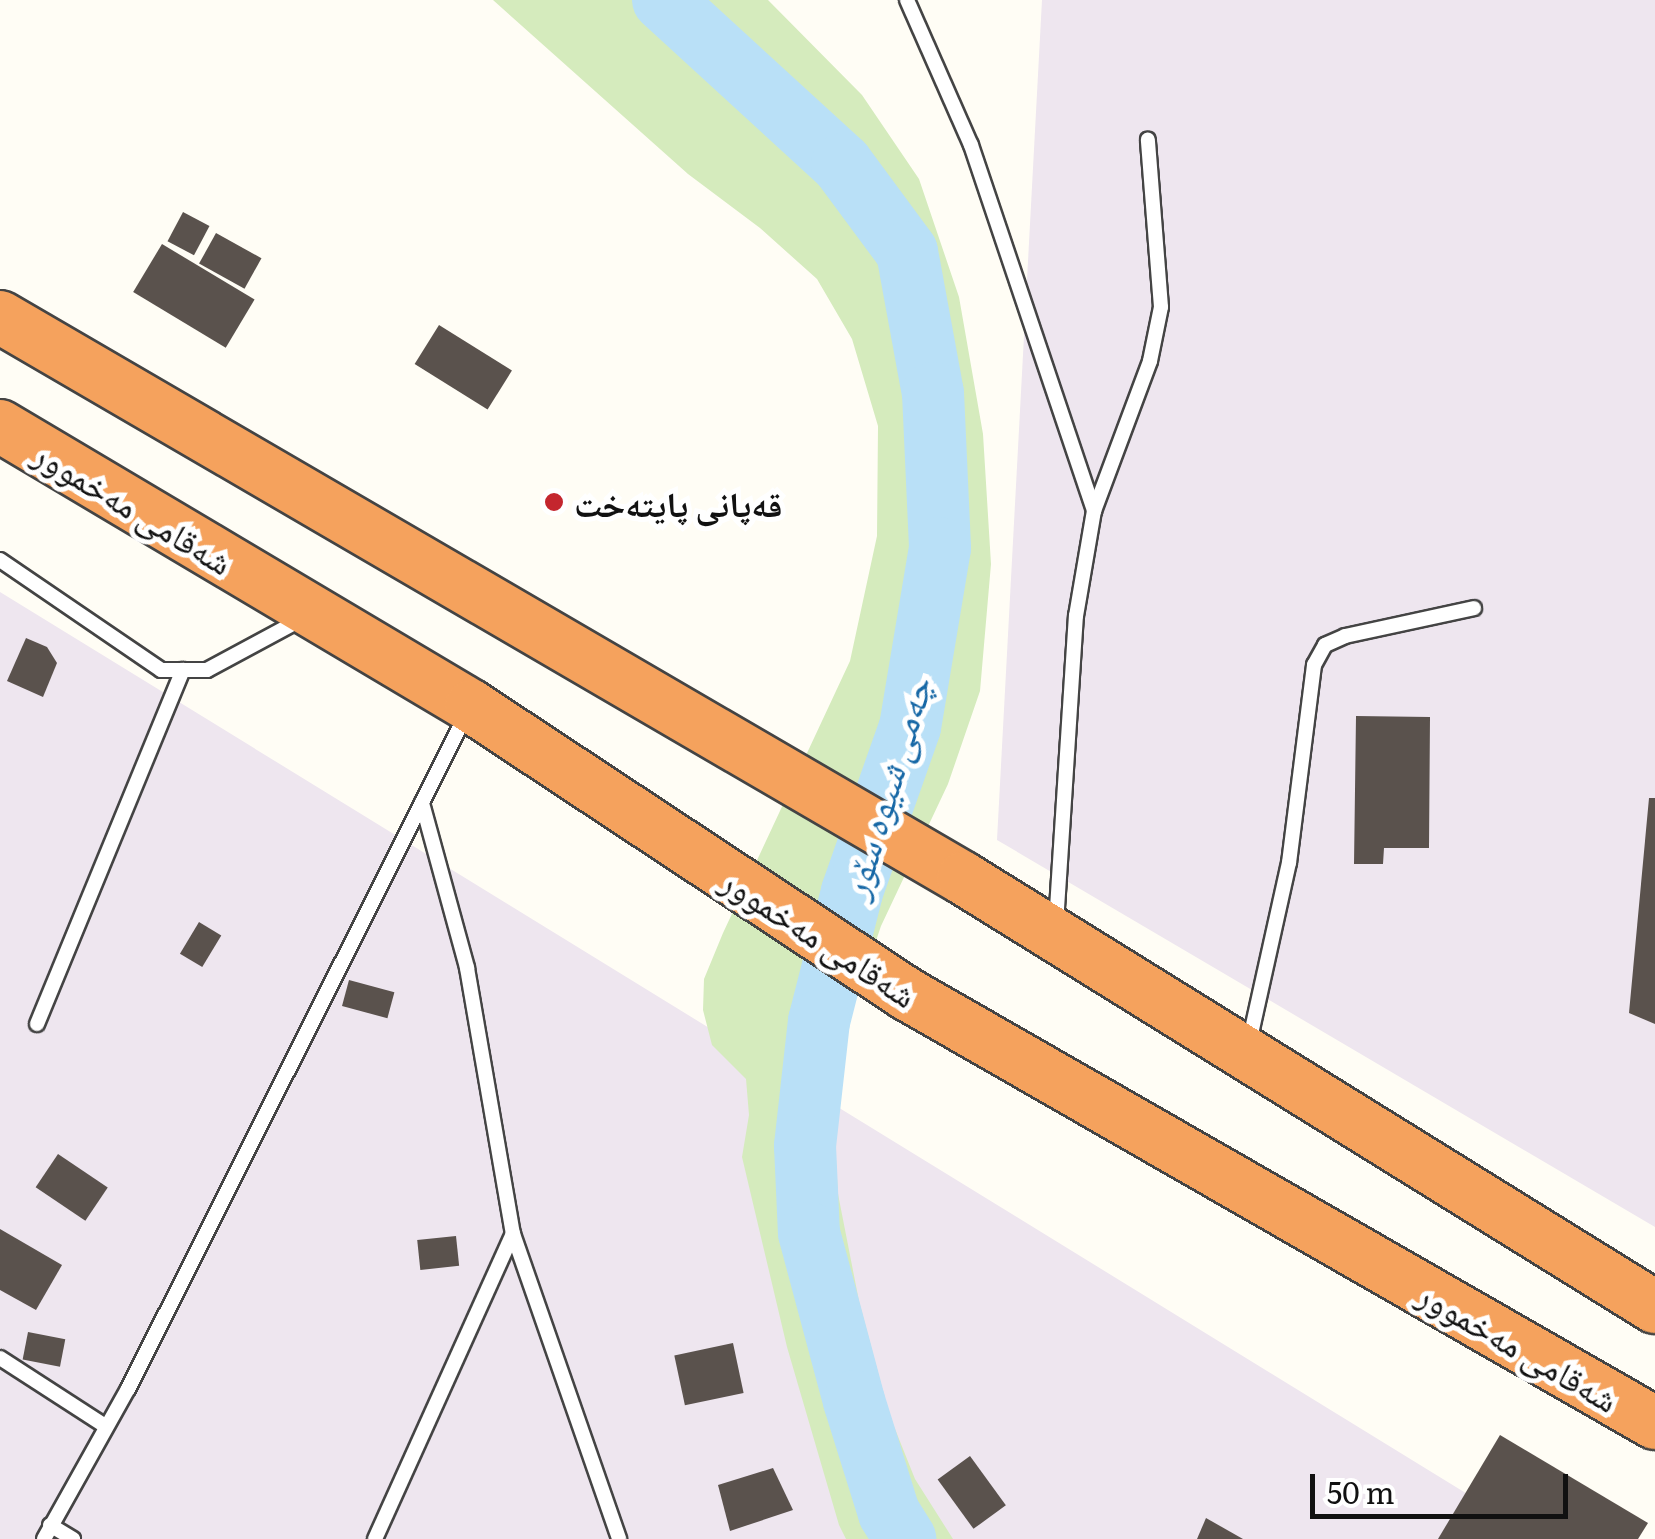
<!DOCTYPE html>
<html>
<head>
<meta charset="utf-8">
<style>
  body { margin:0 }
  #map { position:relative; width:1655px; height:1539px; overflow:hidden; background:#fffdf5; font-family:Literata,"Noto Naskh Arabic",serif }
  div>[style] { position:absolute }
  .industrial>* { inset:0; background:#eee6ef }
  .green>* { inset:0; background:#d5ebbd }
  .river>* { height:62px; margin:-31px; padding:0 31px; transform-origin:31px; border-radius:31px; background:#b9e0f7 }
  .building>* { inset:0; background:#5a524d; transform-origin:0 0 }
  .roads { filter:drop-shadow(2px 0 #444) drop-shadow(-2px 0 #444) drop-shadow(0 2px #444) drop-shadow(0 -2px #444) }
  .lane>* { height:14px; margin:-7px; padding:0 7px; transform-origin:7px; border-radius:7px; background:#fff }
  .highway>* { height:52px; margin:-26px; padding:0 26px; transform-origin:26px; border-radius:26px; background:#f5a25d }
  .dots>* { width:28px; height:28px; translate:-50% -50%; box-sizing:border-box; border:5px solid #fff; border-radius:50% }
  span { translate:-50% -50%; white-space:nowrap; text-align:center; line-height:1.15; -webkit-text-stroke:10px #fff; paint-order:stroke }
  .poi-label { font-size:35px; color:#111; font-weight:700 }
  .left { translate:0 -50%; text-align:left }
  .street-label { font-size:35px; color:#111 }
  .water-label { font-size:38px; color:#1768a6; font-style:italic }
  .scale { position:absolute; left:1310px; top:1474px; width:258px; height:45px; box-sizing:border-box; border:5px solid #111; border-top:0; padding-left:12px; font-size:30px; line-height:35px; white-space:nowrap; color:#111; -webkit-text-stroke:8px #fff; paint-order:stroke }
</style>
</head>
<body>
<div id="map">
  <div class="industrial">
    <div style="clip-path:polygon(1042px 0,1655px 0,1655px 1227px,997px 840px)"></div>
    <div style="clip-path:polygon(0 592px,1521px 1527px,1549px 1539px,0 1539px)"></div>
  </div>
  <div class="green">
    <div style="clip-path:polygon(493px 0,768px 0,862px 95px,919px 179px,959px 297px,983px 434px,991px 564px,980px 691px,948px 784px,881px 926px,840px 1047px,833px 1110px,838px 1194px,859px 1301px,889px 1414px,915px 1479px,953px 1539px,846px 1539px,839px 1525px,787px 1347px,742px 1157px,749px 1115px,746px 1079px,712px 1045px,703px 1010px,704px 979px,723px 933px,850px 661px,877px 536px,878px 426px,852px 339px,817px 279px,760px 228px,688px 174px)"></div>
  </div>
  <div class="river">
    <div style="left:663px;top:0;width:243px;rotate:42.5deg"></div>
    <div style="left:842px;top:164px;width:109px;rotate:53.5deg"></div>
    <div style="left:907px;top:252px;width:143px;rotate:79.6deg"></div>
    <div style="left:933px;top:393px;width:155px;rotate:87.4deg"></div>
    <div style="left:940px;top:548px;width:181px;rotate:99.5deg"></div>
    <div style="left:910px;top:727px;width:175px;rotate:109.4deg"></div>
    <div style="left:852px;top:892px;width:133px;rotate:104.3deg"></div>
    <div style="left:819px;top:1021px;width:126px;rotate:96.4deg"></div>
    <div style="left:805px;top:1146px;width:87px;rotate:87.4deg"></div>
    <div style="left:809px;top:1233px;width:174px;rotate:75deg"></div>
    <div style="left:854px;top:1401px;width:117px;rotate:72.6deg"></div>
    <div style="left:889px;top:1513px;width:31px;rotate:58deg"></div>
  </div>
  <div class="building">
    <div style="left:183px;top:212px;width:30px;height:33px;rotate:28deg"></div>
    <div style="left:216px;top:233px;width:52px;height:35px;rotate:29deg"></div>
    <div style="left:162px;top:244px;width:108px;height:56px;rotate:31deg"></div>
    <div style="left:439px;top:325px;width:86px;height:46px;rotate:32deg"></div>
    <div style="clip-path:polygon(26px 638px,47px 647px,57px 663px,43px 697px,7px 681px)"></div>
    <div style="clip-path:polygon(1356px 716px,1430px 717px,1429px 848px,1384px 848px,1383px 864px,1354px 864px)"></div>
    <div style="clip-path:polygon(1649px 798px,1655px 798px,1655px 1024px,1629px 1013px)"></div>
    <div style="left:199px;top:922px;width:26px;height:37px;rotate:31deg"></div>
    <div style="left:349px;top:980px;width:47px;height:27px;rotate:15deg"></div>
    <div style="left:58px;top:1154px;width:60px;height:40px;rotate:34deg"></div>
    <div style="clip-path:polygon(0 1229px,62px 1265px,36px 1310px,0 1290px)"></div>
    <div style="left:456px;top:1236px;width:30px;height:39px;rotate:84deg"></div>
    <div style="left:28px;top:1332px;width:38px;height:28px;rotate:11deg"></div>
    <div style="left:733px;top:1343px;width:51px;height:60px;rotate:78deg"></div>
    <div style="clip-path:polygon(1500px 1435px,1648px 1523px,1638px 1539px,1438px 1539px)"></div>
    <div style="left:970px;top:1456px;width:61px;height:40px;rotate:54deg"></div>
    <div style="clip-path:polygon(773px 1468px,793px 1510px,730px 1531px,718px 1485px)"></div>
    <div style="clip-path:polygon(1206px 1518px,1243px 1539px,1197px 1539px)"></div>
  </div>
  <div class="roads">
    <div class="lane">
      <div style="left:907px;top:0;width:158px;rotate:66.2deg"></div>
      <div style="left:971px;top:145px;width:386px;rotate:71.4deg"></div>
      <div style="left:0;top:560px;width:195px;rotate:34.3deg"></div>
      <div style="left:161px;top:670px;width:46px"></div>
      <div style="left:207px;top:670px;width:106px;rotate:-28.3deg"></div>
      <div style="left:422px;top:803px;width:171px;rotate:74.7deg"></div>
      <div style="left:467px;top:968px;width:270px;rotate:80.2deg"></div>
      <div style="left:513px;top:1234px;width:323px;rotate:70.8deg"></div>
      <div style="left:1056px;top:924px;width:309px;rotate:-86.3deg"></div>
      <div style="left:1076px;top:616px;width:107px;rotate:-80.3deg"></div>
      <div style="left:1094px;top:511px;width:160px;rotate:-69.5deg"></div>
      <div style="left:1150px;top:361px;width:55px;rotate:-78.5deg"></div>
      <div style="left:1161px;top:307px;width:168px;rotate:-94.5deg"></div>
      <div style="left:37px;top:1024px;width:383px;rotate:-67.6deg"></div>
      <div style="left:1249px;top:1043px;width:184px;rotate:-77.5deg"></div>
      <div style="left:1289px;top:863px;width:200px;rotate:-82.8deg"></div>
      <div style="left:1314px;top:665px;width:23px;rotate:-61deg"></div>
      <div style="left:1325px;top:645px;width:22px;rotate:-24deg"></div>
      <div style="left:1345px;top:636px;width:132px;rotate:-12.2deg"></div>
      <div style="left:0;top:1358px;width:125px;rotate:32.9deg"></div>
      <div style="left:50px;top:1525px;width:27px;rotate:31deg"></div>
      <div style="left:44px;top:1539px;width:172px;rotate:-60.8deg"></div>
      <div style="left:128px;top:1389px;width:754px;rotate:-63.37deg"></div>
      <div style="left:375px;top:1539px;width:335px;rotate:-65.7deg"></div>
    </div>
    <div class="highway">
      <div style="left:0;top:317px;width:1114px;rotate:30.22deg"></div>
      <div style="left:963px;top:878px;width:814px;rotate:31.8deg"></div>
      <div style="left:0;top:426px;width:548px;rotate:30.73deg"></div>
      <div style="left:471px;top:706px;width:523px;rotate:33.45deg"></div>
      <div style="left:907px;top:994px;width:862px;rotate:29.84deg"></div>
    </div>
  </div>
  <div class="dots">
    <div style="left:554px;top:502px;background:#c4262e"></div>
  </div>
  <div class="poi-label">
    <span class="left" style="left:574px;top:502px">قەپانی پایتەخت</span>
  </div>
  <div class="street-label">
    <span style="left:134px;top:506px;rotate:31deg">شەقامی مەخموور</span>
    <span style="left:820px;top:936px;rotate:33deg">شەقامی مەخموور</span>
    <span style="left:1519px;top:1345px;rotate:30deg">شەقامی مەخموور</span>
  </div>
  <div class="water-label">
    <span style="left:884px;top:787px;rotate:-73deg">چەمی شیوە سۆر</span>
  </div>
  <div class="scale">50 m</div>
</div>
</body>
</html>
